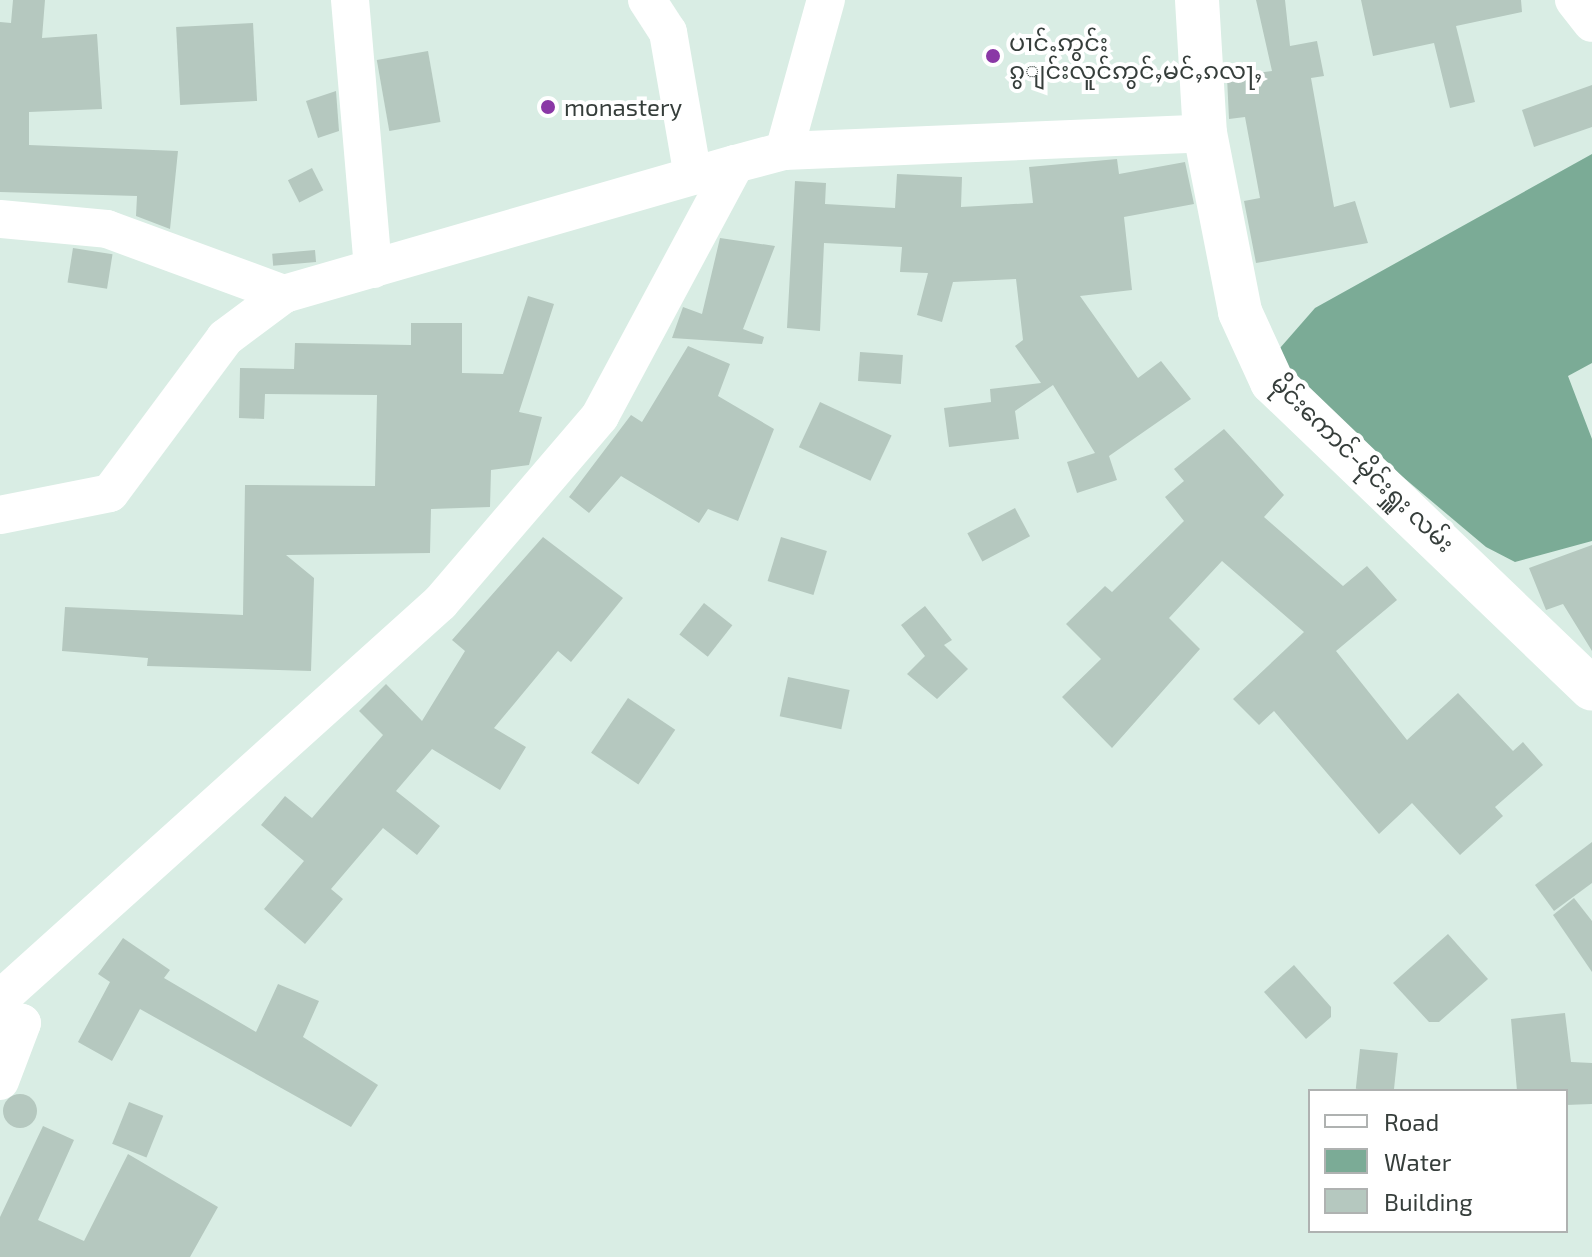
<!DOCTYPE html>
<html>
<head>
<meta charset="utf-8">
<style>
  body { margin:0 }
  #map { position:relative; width:1592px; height:1257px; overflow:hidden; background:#d9ede4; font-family:"Exo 2","Noto Sans Myanmar",sans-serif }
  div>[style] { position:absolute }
  .water>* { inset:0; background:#7bab96 }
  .building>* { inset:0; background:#b5c8bf; transform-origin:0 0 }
  .round { border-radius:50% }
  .minor>* { height:38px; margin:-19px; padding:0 19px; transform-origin:19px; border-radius:19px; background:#fff }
  .major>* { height:44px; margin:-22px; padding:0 22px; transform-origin:22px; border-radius:22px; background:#fff }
  .dots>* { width:22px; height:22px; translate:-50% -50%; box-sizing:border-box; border:4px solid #fff; border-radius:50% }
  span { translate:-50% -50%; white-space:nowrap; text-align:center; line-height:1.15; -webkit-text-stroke:8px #fff; paint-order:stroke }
  .poi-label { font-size:24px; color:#363e3b }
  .left { translate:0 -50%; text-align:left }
  .street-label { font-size:24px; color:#363e3b }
  .legend { position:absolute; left:1308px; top:1089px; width:260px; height:144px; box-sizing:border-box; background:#fff; border:2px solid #afb2b1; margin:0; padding:10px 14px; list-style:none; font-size:24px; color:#363e3b }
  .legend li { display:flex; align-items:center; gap:16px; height:40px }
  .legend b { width:40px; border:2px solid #afb2b1 }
</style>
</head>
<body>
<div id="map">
  <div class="water">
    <div style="clip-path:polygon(1592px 154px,1592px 363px,1568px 376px,1592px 439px,1592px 541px,1515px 562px,1486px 547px,1296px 387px,1280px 348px,1315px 308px)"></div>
  </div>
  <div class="building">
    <div style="clip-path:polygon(13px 0,45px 0,42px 38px,97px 34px,102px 109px,29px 112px,29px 145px,178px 151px,170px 229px,136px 216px,137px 196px,0 192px,0 22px,11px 23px)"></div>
    <div style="clip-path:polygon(1256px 0,1285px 0,1290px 46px,1317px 41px,1324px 76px,1311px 78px,1334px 207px,1355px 201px,1368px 243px,1256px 263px,1244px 201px,1260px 198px,1245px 117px,1229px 119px,1227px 77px,1272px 71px)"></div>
    <div style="clip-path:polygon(1361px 0,1521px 0,1522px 12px,1456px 26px,1475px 102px,1450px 108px,1434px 43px,1373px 56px)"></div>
    <div style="left:253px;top:23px;width:78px;height:77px;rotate:87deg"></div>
    <div style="left:428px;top:51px;width:72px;height:52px;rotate:80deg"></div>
    <div style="clip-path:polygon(1592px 85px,1592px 127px,1534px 147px,1522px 110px)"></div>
    <div style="clip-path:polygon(336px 91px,339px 131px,318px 138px,306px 101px)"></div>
    <div style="clip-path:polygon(1117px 159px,1119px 174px,1185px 162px,1194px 204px,1124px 217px,1132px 290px,1080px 296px,1138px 378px,1161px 361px,1191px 399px,1109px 456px,1117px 480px,1077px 493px,1067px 462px,1095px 453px,1053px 385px,1015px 411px,1019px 439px,949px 447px,944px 408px,991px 402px,990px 389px,1041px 383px,1015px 346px,1023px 340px,1016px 279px,953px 282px,942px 322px,917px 315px,928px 273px,900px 272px,902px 247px,824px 243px,820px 331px,787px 328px,795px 181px,826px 183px,825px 204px,895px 208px,897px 174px,962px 177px,961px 207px,1033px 203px,1029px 167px)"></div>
    <div style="left:312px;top:168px;width:25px;height:27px;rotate:63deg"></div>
    <div style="clip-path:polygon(720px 238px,775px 246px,743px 329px,764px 337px,762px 344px,672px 338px,683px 307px,702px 314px)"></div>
    <div style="left:73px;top:248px;width:40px;height:35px;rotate:9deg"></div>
    <div style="left:315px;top:250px;width:12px;height:43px;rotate:85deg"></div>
    <div style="clip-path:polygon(528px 296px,554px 304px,519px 412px,542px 417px,529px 465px,491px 470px,490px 507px,431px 509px,430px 553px,286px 555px,314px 578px,311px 671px,147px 666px,148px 658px,62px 651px,65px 607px,243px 615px,245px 485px,375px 486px,377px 395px,265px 394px,264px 419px,239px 418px,240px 368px,294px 369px,295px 343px,411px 345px,411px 323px,462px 323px,462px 373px,503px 374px)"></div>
    <div style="clip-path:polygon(688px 346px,730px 364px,718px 396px,774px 429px,738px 521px,708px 509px,699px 523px,621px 476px,589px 513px,569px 497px,631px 415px,642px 422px)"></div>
    <div style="left:860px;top:352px;width:43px;height:29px;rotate:4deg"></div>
    <div style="left:820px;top:402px;width:79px;height:50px;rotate:25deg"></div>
    <div style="clip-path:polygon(1224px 429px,1284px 495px,1264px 517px,1343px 586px,1367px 566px,1397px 600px,1336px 651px,1407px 740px,1458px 693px,1513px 751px,1523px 742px,1543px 765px,1495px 807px,1503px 816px,1460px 855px,1412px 803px,1379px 834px,1274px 711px,1259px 725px,1233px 699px,1304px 632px,1222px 561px,1169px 618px,1200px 649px,1112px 748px,1062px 697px,1101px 659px,1066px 624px,1105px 586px,1112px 592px,1184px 521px,1165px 497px,1184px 481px,1174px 469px)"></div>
    <div style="left:1015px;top:508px;width:32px;height:54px;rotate:62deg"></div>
    <div style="clip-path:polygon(543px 537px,623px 598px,571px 662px,558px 651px,494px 728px,526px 747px,500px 790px,432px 749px,396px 791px,440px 826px,417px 855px,383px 828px,331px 889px,343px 899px,305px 944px,264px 909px,304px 861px,261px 825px,285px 796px,312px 818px,383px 735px,359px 711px,386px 684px,422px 721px,465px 651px,452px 640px)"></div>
    <div style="left:781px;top:537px;width:48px;height:46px;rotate:17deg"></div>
    <div style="clip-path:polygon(1592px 545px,1592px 651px,1563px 604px,1546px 610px,1529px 568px)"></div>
    <div style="left:704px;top:603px;width:36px;height:40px;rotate:38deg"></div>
    <div style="clip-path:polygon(925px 606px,952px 640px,944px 645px,968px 669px,937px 699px,907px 674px,925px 656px,901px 625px)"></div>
    <div style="left:788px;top:677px;width:63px;height:40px;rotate:12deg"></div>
    <div style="left:628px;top:698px;width:57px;height:66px;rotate:34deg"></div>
    <div style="clip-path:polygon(1592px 842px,1592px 883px,1554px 911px,1535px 885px)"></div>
    <div style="clip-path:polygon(1574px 898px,1592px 921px,1592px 972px,1553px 915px)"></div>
    <div style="clip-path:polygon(1448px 934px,1488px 979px,1439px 1022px,1429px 1022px,1393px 983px)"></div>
    <div style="clip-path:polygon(123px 938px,170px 970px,164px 978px,256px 1032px,278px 984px,319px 1001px,303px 1037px,378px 1085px,351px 1127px,140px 1009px,112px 1061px,78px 1042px,110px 982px,98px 974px)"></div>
    <div style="clip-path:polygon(1294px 965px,1331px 1007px,1331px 1017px,1306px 1039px,1264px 992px)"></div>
    <div style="clip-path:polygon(1565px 1013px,1571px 1062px,1592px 1063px,1592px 1104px,1566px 1105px,1566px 1091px,1517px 1091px,1511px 1019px)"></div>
    <div style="left:1360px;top:1049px;width:38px;height:40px;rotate:6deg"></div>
    <div class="round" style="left:3px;top:1094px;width:34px;height:34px"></div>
    <div style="left:129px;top:1102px;width:37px;height:45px;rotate:22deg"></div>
    <div style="clip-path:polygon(43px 1126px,74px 1140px,38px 1220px,84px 1241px,128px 1154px,218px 1207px,190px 1257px,0 1257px,0 1217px)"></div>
  </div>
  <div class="minor">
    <div style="left:350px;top:0;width:270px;rotate:85.1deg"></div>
    <div style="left:647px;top:0;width:38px;rotate:57deg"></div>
    <div style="left:668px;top:32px;width:146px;rotate:80.2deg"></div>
    <div style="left:1574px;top:0;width:29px;rotate:52deg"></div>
    <div style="left:784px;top:151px;width:157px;rotate:-74.5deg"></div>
    <div style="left:0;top:219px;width:107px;rotate:5.3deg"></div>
    <div style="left:107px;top:229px;width:189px;rotate:20.2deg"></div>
    <div style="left:0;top:515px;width:112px;rotate:-11.3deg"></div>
    <div style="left:110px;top:493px;width:193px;rotate:-53.4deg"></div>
    <div style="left:225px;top:338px;width:74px;rotate:-36.7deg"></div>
    <div style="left:284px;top:294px;width:469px;rotate:-16.1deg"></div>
    <div style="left:0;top:999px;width:592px;rotate:-41.99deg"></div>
    <div style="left:440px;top:603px;width:246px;rotate:-49.4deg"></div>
    <div style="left:600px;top:416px;width:286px;rotate:-61.8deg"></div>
    <div style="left:735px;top:164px;width:51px;rotate:-14.9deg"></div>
    <div style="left:784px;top:151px;width:421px;rotate:-2.4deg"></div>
    <div style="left:0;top:1016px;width:23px;rotate:18deg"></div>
    <div style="left:22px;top:1023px;width:62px;rotate:110.8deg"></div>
  </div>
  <div class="major">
    <div style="left:1197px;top:0;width:133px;rotate:86.6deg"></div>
    <div style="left:1205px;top:133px;width:182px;rotate:78.9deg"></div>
    <div style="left:1240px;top:312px;width:77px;rotate:65.4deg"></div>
    <div style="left:1272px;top:382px;width:443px;rotate:43.8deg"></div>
  </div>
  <div class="dots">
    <div style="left:993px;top:56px;background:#8a38a6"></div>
    <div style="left:548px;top:107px;background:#8a38a6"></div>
  </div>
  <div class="poi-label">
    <span class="left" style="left:1009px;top:56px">ပၢင်ႇဢွင်ႈ<br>ၵွျင်းလူင်ဢွင်ႇမင်ႇၵလႃႇ</span>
    <span class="left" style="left:564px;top:107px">monastery</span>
  </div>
  <div class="street-label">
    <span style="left:1363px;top:463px;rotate:44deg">မိုင်းကောင်-မိုင်းရှူး လမ်း</span>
  </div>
  <ul class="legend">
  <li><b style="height:10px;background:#fff"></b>Road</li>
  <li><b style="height:22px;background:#7bab96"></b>Water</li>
  <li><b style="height:22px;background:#b5c8bf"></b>Building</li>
  </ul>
</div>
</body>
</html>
